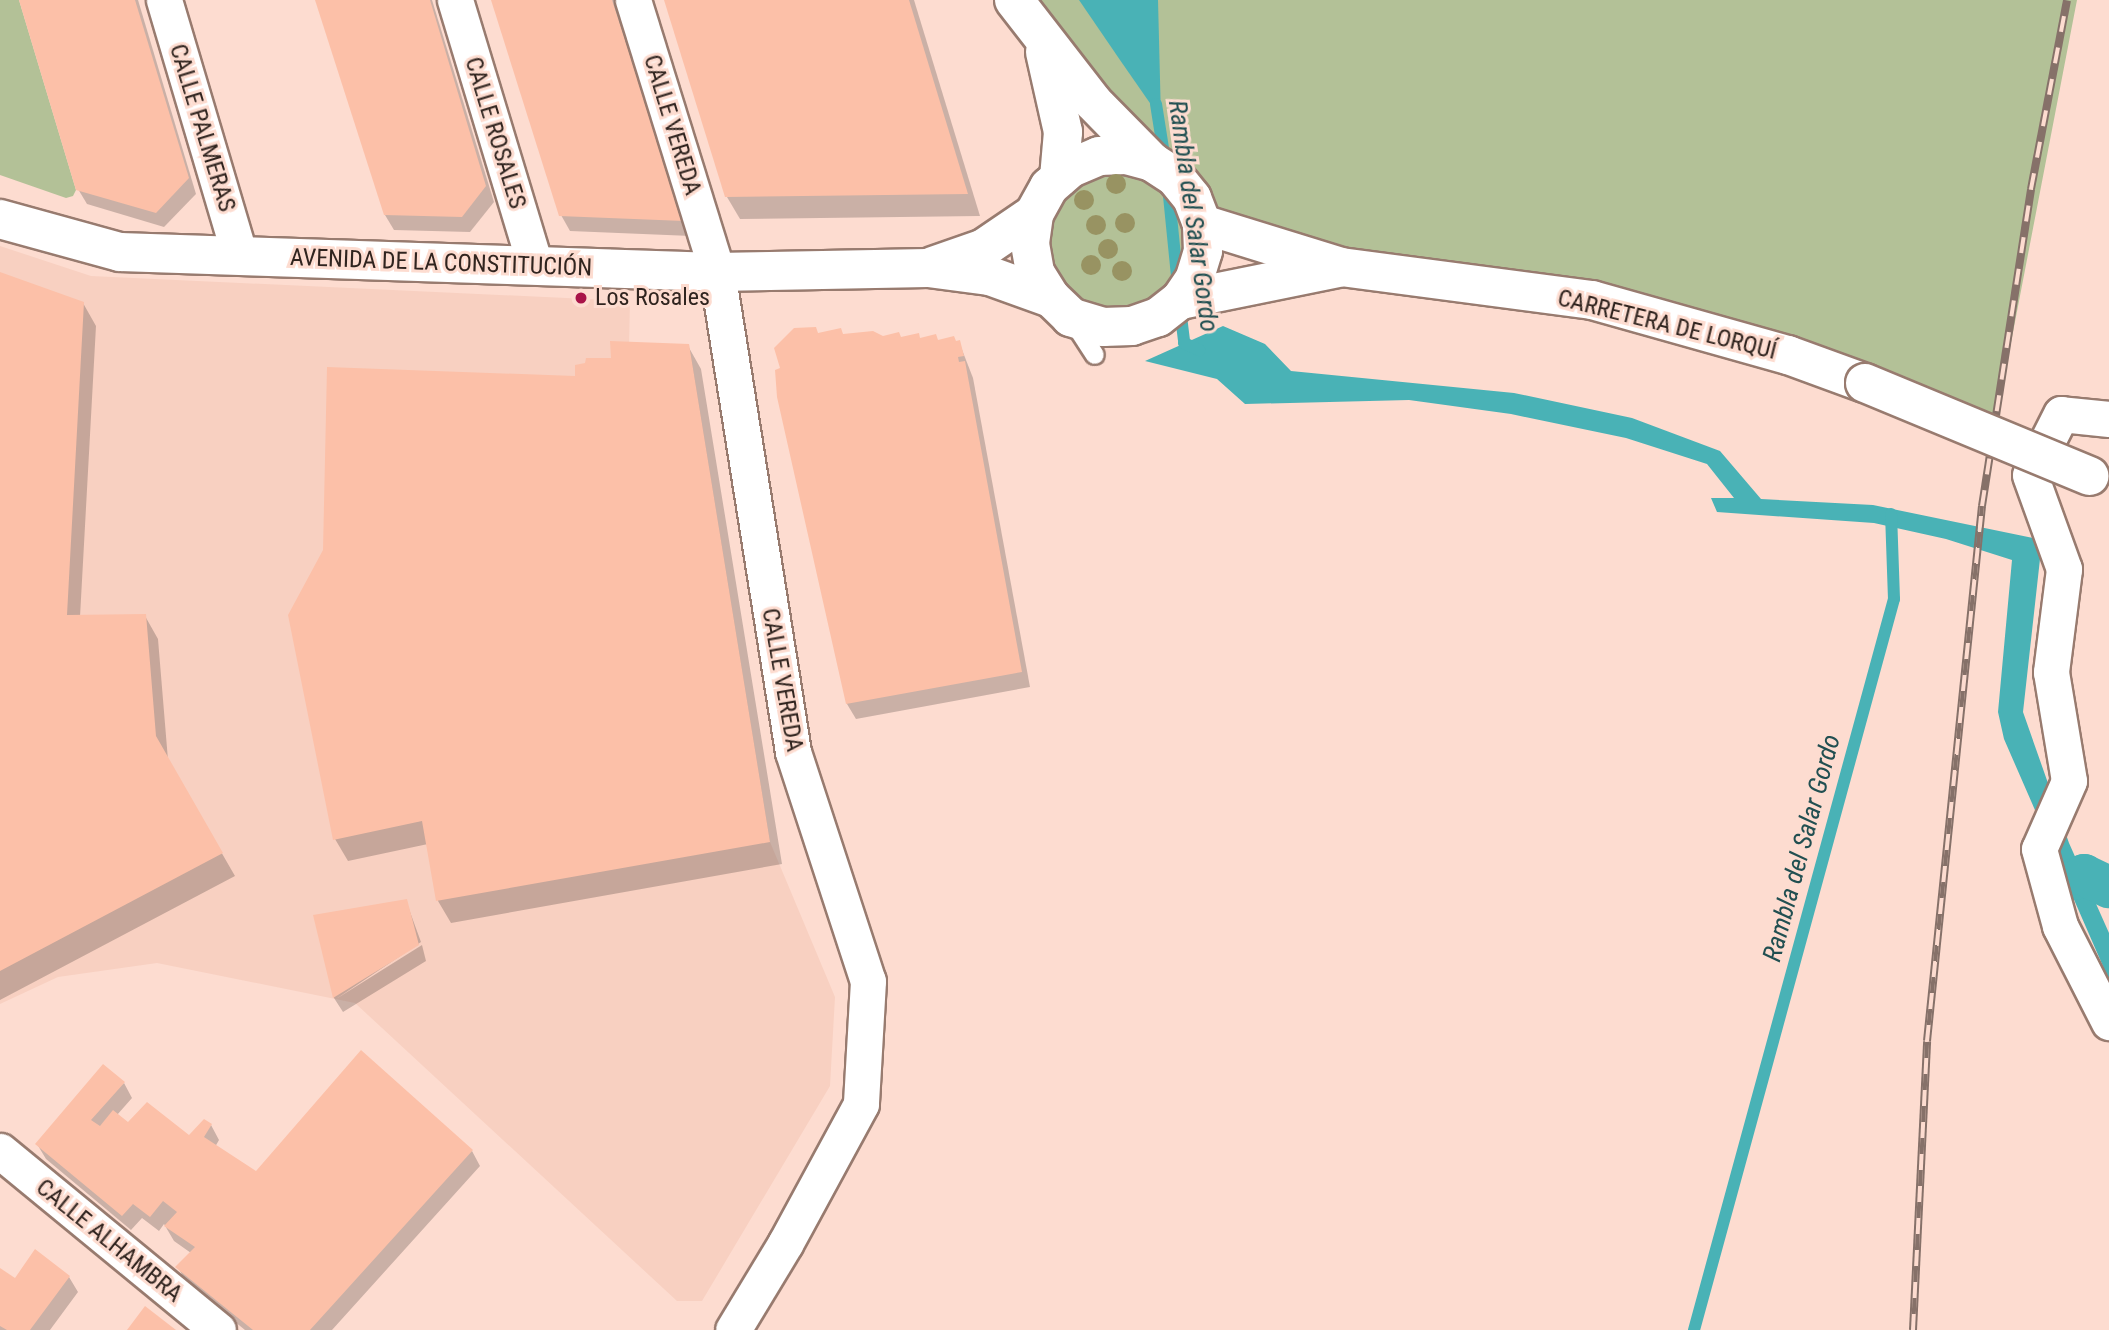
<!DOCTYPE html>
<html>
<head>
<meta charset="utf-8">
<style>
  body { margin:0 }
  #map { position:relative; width:2109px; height:1330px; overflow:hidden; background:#fddcd0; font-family:"Roboto Condensed",sans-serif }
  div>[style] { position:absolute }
  .built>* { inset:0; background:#f8d0c1 }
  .green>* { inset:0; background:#b3c197 }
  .water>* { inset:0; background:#49b2b6 }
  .shadow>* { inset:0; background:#0003 }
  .stream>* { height:12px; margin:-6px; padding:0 6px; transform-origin:6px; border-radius:6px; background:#49b2b6 }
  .canal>* { height:42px; margin:-21px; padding:0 21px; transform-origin:21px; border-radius:21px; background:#49b2b6 }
  .building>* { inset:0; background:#fcc0a8 }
  .roads { filter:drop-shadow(2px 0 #987b6f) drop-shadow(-2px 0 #987b6f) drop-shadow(0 2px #987b6f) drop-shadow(0 -2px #987b6f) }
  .service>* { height:18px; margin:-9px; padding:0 9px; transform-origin:9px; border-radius:9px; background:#fff }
  .minor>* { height:35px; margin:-17.5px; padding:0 17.5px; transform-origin:17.5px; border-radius:17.5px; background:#fff }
  .secondary>* { height:38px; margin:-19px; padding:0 19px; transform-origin:19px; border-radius:19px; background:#fff }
  .rail>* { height:8px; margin-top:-4px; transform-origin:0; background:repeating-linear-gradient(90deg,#fddcd0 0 16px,#867169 0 32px); box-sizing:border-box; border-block:2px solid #867169 }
  .bridges { filter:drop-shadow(2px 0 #987b6f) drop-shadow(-2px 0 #987b6f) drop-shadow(0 2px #987b6f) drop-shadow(0 -2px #987b6f) }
  .secondary-bridge>* { height:38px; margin:-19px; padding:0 19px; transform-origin:19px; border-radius:19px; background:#fff }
  .trees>* { width:20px; height:20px; margin:-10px; border-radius:50%; background:#989362 }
  .dots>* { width:19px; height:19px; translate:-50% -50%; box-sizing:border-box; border:4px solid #fddcd0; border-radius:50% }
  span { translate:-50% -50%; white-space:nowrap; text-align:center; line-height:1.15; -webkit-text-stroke:6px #fddcd0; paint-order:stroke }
  .street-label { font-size:24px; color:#30241f }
  .poi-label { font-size:24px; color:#30241f }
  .left { translate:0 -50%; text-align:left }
  .water-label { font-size:26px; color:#214f51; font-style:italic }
</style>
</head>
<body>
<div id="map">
  <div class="built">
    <div style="clip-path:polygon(0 246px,91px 276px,630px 301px,629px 347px,689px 344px,770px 842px,835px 997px,830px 1086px,702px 1301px,677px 1301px,355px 1003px,157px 963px,58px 977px,0 1004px)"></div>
  </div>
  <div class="green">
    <div style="clip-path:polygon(0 0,19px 0,76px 190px,73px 196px,66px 198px,0 175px)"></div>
    <div style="clip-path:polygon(1024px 0,2077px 0,1993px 436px,1856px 381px,1205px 225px)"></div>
    <div style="clip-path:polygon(1146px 168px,1194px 225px,1173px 295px,1101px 317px,1057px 291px,1042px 217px,1073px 176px)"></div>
  </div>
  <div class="water">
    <div style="clip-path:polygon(1079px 0,1158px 0,1161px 119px,1120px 60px)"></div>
    <div style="clip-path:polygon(1223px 326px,1265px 344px,1291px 371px,1514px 393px,1632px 418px,1720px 451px,1761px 499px,1873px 505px,2033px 538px,2041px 550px,2023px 712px,2069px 843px,2109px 933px,2109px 980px,2004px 739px,1998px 712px,2012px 560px,1946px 539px,1874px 523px,1717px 512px,1711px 498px,1734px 498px,1707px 464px,1626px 438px,1511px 414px,1409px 400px,1245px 404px,1217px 379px,1145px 361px)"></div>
  </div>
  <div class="shadow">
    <div style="clip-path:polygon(21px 0,138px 0,196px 194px,164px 227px,87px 204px,78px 189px)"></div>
    <div style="clip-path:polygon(318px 0,432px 0,494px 202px,470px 232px,394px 230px,385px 215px)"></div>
    <div style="clip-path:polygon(493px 0,614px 0,691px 236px,570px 231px,561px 215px)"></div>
    <div style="clip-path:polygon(666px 0,914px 0,980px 216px,740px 219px,727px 197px)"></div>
    <div style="clip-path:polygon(0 274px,83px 303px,96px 326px,80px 617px,145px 616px,158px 639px,168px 760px,235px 876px,0 1000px)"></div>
    <div style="clip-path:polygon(819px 335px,959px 342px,973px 378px,1030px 687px,856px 719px,847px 704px)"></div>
    <div style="clip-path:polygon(688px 346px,701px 369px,782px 864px,451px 923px,438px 901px,428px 844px,348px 861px,335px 839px,576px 377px)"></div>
    <div style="clip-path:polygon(406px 901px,421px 942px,336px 999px,422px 945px,426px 961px,343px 1012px,334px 998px,315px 917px)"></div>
    <div style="clip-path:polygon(124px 1083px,132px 1098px,117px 1115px,128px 1124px,189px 1138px,211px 1125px,219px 1140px,215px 1147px,256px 1174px,472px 1151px,480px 1166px,332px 1330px,245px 1330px,186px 1282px,178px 1267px,191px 1253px,174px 1241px,164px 1224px,159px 1231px,142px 1218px,131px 1230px,46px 1159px,37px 1144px)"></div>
    <div style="clip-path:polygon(0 1270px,16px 1280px,69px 1277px,78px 1292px,50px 1330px,0 1330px)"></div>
  </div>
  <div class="stream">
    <div style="left:1156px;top:104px;width:58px;rotate:81deg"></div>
    <div style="left:1168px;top:186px;width:101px;rotate:84.3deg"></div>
    <div style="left:1180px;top:308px;width:35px;rotate:83deg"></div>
    <div style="left:1184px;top:343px;width:17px;rotate:25deg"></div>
    <div style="left:1694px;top:1330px;width:758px;rotate:-74.7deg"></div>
    <div style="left:1894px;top:599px;width:85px;rotate:-92deg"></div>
  </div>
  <div class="canal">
    <div style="left:2075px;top:879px;width:10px;rotate:-24deg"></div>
    <div style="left:2084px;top:875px;width:28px;rotate:26deg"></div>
  </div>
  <div class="building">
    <div style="clip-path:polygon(19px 0,135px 0,189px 178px,156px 213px,76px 190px)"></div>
    <div style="clip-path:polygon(315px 0,430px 0,486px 186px,462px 217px,384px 215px)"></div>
    <div style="clip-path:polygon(491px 0,612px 0,684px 221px,559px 216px)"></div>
    <div style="clip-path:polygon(664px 0,909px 0,968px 194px,725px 197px)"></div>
    <div style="clip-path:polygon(0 272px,84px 302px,67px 615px,146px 614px,156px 736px,223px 853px,0 971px)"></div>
    <div style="clip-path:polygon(816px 327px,818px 333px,841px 328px,843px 334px,873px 331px,883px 336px,899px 332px,901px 337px,919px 333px,920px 338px,936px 334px,938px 340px,954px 336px,956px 341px,960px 340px,964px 356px,958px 357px,959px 362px,965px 361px,1022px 672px,846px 704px,777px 397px,775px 370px,780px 368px,774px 348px,794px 328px)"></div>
    <div style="clip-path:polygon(610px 341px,689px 344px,770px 842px,436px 901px,422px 821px,333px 840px,288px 615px,323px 550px,327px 367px,575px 376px,575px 365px,585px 363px,586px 358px,611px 358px)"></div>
    <div style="clip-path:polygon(407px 899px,419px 945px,333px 998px,313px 915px)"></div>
    <div style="clip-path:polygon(361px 1050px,473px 1150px,310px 1330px,253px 1330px,175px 1267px,195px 1247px,164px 1226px,177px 1212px,163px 1201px,150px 1217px,133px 1204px,122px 1216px,35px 1144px,103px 1064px,125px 1082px,91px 1120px,100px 1126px,113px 1110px,128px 1122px,147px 1102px,189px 1135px,204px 1119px,212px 1124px,204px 1137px,256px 1171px)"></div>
    <div style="clip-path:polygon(35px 1249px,70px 1276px,30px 1330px,7px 1330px,0 1326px,0 1268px,15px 1278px)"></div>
    <div style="clip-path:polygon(145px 1306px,176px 1330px,127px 1330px)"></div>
  </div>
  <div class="roads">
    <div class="service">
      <div style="left:1074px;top:323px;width:38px;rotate:57deg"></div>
    </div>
    <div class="minor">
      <div style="left:164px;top:0;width:267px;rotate:73.5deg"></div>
      <div style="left:455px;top:0;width:277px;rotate:73.2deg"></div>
      <div style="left:633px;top:0;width:285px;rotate:72.8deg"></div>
      <div style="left:717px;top:272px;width:486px;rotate:81deg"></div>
      <div style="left:793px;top:752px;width:241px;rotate:71.9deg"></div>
      <div style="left:868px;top:981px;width:123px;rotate:93.3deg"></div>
      <div style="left:861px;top:1104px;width:159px;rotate:118.5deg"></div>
      <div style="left:785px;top:1244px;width:100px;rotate:121.2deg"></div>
      <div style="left:2109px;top:419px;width:48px;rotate:-174.1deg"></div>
      <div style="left:2061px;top:414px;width:68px;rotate:116.9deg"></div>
      <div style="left:2030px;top:475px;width:100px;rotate:70.1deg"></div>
      <div style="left:2064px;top:569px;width:104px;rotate:97.2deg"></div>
      <div style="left:2051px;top:672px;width:110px;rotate:80.6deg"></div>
      <div style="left:2069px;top:781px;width:74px;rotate:113.8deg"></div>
      <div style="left:2039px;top:849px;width:80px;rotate:74.7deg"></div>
      <div style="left:2060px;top:926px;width:108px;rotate:63deg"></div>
      <div style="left:0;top:1151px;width:282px;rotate:39.4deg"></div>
    </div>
    <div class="secondary">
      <div style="left:1014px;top:0;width:129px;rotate:52.2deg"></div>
      <div style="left:1093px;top:102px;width:84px;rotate:45.5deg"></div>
      <div style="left:1152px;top:162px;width:27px;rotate:33deg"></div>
      <div style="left:1175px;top:177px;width:27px;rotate:51deg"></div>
      <div style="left:1192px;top:198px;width:28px;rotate:69deg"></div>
      <div style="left:1202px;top:224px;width:27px;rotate:88deg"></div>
      <div style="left:1203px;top:251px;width:28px;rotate:107deg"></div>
      <div style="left:1195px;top:278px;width:27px;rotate:124deg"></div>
      <div style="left:1180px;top:300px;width:28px;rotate:142deg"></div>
      <div style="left:1158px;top:317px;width:28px;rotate:161deg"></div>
      <div style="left:1132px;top:326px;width:29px;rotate:178deg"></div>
      <div style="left:1103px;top:327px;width:34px;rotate:-163deg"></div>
      <div style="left:1071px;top:317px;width:28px;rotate:-136deg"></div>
      <div style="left:1051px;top:298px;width:31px;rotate:-122deg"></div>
      <div style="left:1035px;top:272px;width:29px;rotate:-100deg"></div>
      <div style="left:1030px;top:243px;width:29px;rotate:-82deg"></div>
      <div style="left:1034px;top:214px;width:31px;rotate:-61deg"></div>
      <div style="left:1049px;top:187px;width:29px;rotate:-41deg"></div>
      <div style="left:1071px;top:168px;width:30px;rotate:-23deg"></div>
      <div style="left:1099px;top:156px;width:27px;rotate:-2deg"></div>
      <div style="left:1126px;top:155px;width:27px;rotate:15deg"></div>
      <div style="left:1045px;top:52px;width:82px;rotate:77.3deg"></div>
      <div style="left:1063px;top:132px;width:46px;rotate:95deg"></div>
      <div style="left:0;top:219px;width:124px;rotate:15.4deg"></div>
      <div style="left:120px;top:252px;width:597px;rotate:1.92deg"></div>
      <div style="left:717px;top:272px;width:211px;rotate:-1.1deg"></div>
      <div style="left:928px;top:268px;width:63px;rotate:7.4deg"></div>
      <div style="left:990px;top:276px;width:65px;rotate:19.8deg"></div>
      <div style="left:1202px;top:224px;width:145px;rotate:17.2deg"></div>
      <div style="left:1341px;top:267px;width:253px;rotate:7.5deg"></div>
      <div style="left:1592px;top:300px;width:204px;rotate:15.7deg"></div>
      <div style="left:1788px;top:355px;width:82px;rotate:20deg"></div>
      <div style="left:933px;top:266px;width:54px;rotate:-19.4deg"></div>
      <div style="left:984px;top:248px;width:60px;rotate:-34.2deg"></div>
      <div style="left:1180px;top:300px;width:162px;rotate:-11.4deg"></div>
    </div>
  </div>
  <div class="rail">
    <div style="left:1913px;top:1330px;width:289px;rotate:-87.2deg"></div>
    <div style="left:1927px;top:1041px;width:538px;rotate:-84.13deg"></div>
    <div style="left:1982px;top:506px;width:321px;rotate:-81.2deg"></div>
    <div style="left:2031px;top:189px;width:192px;rotate:-79.2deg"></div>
  </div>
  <div class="bridges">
    <div class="secondary-bridge">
      <div style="left:1865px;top:383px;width:243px;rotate:22.5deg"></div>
    </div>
  </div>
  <div class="trees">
    <div style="left:1116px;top:184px"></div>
    <div style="left:1084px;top:200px"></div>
    <div style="left:1125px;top:223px"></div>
    <div style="left:1096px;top:225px"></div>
    <div style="left:1108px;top:249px"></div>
    <div style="left:1091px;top:265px"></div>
    <div style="left:1122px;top:271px"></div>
  </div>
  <div class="dots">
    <div style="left:581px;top:298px;background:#a81348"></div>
  </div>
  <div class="street-label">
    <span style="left:672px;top:125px;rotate:73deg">CALLE VEREDA</span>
    <span style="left:202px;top:128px;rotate:73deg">CALLE PALMERAS</span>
    <span style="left:495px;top:133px;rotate:73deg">CALLE ROSALES</span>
    <span style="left:441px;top:263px;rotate:2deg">AVENIDA DE LA CONSTITUCIÓN</span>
    <span style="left:1667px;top:325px;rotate:14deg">CARRETERA DE LORQUÍ</span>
    <span style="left:782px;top:680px;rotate:80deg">CALLE VEREDA</span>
    <span style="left:109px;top:1241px;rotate:39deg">CALLE ALHAMBRA</span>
  </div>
  <div class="poi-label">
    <span class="left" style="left:595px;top:298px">Los Rosales</span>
  </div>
  <div class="water-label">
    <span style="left:1193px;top:216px;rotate:82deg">Rambla del Salar Gordo</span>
    <span style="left:1802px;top:848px;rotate:-75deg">Rambla del Salar Gordo</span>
  </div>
</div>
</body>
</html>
